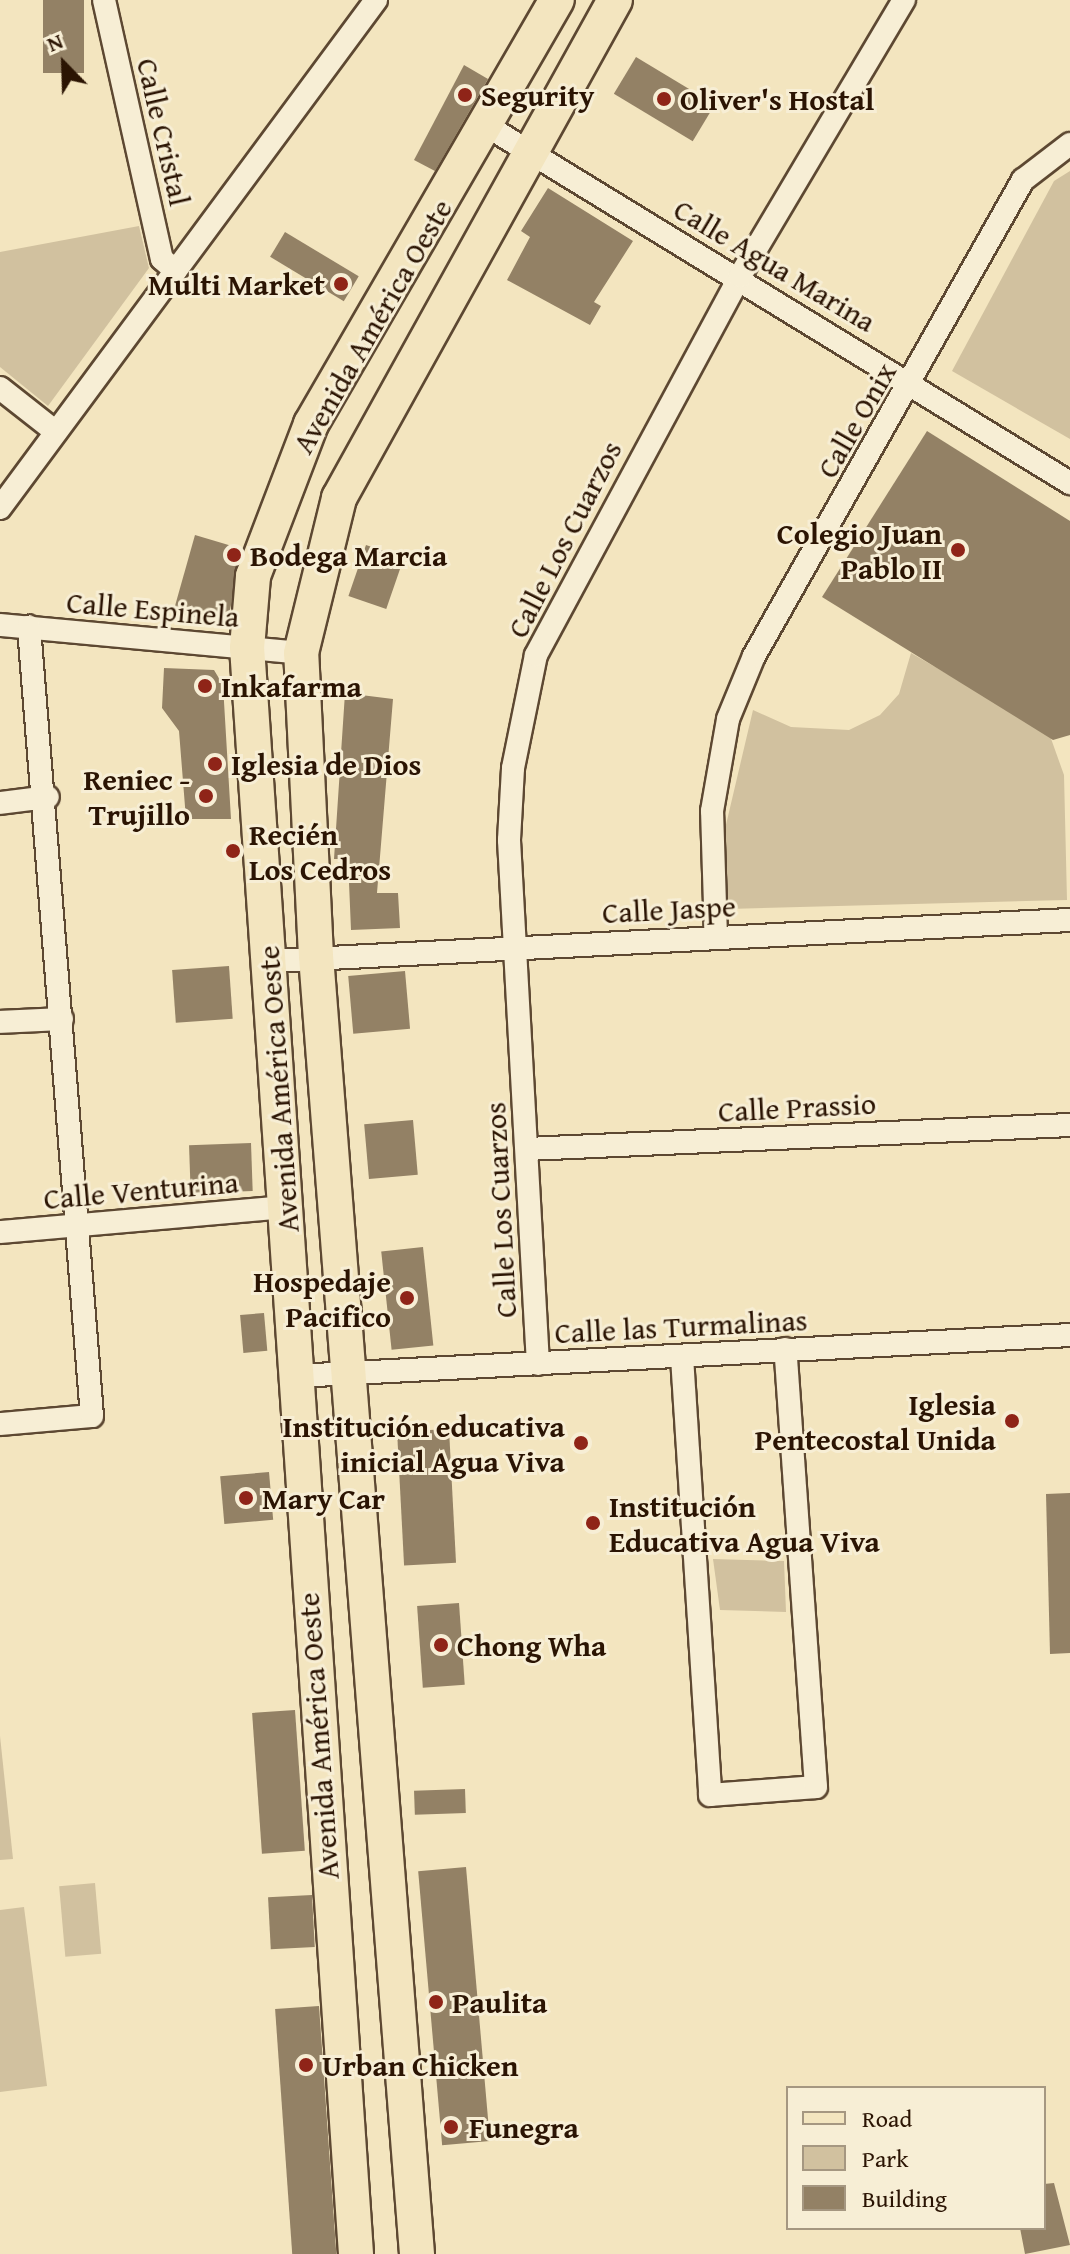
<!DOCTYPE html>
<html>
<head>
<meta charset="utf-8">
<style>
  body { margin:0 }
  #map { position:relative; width:1070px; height:2254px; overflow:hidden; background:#f3e5bf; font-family:"Gentium Book Plus",serif }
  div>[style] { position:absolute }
  .green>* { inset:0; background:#d1c19f; transform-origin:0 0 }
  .building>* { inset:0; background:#938165; transform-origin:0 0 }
  .roads { filter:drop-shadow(2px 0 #5d4832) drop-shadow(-2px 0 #5d4832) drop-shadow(0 2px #5d4832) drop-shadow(0 -2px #5d4832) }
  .minor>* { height:22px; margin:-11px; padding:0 11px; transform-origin:11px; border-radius:11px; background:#f7eed5 }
  .primary>* { height:34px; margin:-17px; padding:0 17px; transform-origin:17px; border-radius:17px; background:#f3e5bf }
  .dots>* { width:22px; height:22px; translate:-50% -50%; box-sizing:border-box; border:4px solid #f7eed5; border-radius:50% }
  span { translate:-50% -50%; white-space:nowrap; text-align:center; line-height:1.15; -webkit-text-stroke:6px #f7eed5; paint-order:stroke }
  .poi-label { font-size:30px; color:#2b1403; font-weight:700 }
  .left { translate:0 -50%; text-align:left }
  .right { translate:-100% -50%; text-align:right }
  .street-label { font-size:30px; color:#2b1403 }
  .legend { position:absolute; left:786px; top:2086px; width:260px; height:144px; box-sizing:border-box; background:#f7eed5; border:2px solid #a59781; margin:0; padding:10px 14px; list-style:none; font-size:24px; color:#2b1403 }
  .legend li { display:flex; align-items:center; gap:16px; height:40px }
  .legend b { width:40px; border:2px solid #a59781 }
  .north { position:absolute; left:24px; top:24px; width:80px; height:80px; -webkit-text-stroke:6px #f7eed5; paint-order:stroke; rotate:337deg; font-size:22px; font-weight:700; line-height:32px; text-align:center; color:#2b1403 }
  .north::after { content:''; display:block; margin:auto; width:28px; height:36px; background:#2b1403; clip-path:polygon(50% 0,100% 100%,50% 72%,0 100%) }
</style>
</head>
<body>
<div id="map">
  <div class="green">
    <div style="clip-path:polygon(1070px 171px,1070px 439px,952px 371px,1054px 181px)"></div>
    <div style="clip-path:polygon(139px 226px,149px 268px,48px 406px,0 367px,0 252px)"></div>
    <div style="clip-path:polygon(911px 653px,1049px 733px,1064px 775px,1067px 900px,728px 909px,725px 829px,753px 710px,791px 727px,849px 730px,880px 715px,899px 694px)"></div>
    <div style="clip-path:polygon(713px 1559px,784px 1561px,786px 1612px,720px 1610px)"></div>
    <div style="clip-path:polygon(0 1736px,13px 1859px,0 1860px)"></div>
    <div style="left:95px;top:1883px;width:71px;height:36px;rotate:85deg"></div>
    <div style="clip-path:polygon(24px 1907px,47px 2086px,0 2092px,0 1910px)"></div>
  </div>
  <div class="building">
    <div style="left:43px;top:0;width:41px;height:73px"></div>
    <div style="left:636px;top:57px;width:92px;height:43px;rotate:31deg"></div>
    <div style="clip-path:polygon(464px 65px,488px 79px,435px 171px,414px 160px)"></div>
    <div style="clip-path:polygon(548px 188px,633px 241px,594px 302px,601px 306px,590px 325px,507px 280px,530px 237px,521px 231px)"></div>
    <div style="left:285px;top:232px;width:86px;height:29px;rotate:31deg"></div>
    <div style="clip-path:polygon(927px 431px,1070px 521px,1070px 735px,1053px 740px,822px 597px)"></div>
    <div style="clip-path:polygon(195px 535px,242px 549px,230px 610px,212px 620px,173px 613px)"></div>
    <div style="left:366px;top:545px;width:40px;height:54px;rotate:19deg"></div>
    <div style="clip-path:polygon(164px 668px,214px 670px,223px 685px,231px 819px,186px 819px,179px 731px,162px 708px)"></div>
    <div style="clip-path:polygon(345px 693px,393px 699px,377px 893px,398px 893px,400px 928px,351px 930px,348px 859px,334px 859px)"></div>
    <div style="left:229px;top:966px;width:53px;height:57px;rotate:86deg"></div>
    <div style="left:405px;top:971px;width:58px;height:57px;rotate:85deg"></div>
    <div style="left:413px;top:1120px;width:55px;height:49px;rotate:85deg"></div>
    <div style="left:251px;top:1143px;width:48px;height:62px;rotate:88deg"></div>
    <div style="left:423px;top:1247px;width:99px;height:42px;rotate:84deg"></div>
    <div style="left:264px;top:1313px;width:38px;height:24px;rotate:85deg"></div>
    <div style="left:449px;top:1429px;width:134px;height:52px;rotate:87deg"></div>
    <div style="left:269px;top:1472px;width:48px;height:49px;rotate:85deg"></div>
    <div style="clip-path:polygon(1070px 1493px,1070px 1653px,1050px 1654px,1046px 1494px)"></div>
    <div style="left:459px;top:1603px;width:82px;height:42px;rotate:86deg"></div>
    <div style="left:295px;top:1710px;width:141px;height:43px;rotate:86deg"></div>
    <div style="left:465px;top:1789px;width:24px;height:51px;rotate:88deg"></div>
    <div style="left:466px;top:1867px;width:275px;height:48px;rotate:85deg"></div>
    <div style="left:312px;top:1895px;width:52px;height:44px;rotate:87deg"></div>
    <div style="left:319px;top:2006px;width:249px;height:44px;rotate:86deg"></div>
    <div style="clip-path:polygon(1054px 2183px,1070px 2245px,1025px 2254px,1020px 2228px,1044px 2228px,1044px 2184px)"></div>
  </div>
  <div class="roads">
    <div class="minor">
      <div style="left:104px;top:0;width:265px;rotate:77.4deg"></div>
      <div style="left:162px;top:259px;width:18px;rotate:41deg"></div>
      <div style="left:487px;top:126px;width:684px;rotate:31.48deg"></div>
      <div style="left:0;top:388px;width:71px;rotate:38.2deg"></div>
      <div style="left:0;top:508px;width:632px;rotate:-53.49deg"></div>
      <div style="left:0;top:625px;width:302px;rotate:5.3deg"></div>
      <div style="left:0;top:803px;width:48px;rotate:-7.1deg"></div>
      <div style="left:716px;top:937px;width:126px;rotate:-91.8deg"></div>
      <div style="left:712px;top:811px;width:93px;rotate:-80.1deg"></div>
      <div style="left:728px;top:719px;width:68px;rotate:-67.6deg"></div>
      <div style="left:754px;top:656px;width:547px;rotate:-60.53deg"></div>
      <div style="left:1023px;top:180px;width:59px;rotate:-37.5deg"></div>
      <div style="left:271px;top:961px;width:800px;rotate:-2.94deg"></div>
      <div style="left:0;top:1022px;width:62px;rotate:-2.8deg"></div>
      <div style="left:527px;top:1149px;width:544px;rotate:-2.53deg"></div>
      <div style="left:0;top:1232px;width:287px;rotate:-5deg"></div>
      <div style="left:682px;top:1357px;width:439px;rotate:86.3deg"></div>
      <div style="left:710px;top:1795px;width:106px;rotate:-4.3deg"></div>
      <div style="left:816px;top:1787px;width:439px;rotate:-94deg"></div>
      <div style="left:538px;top:1364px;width:525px;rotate:-93.17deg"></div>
      <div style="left:509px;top:840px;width:72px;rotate:-86.8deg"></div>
      <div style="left:513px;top:768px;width:115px;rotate:-78.5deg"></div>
      <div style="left:536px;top:655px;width:430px;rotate:-61.7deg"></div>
      <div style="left:740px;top:276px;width:321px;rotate:-59.3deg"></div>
      <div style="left:296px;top:1376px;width:775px;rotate:-3.03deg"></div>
      <div style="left:0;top:1424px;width:92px;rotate:-5deg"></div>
      <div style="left:92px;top:1416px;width:792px;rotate:-94.57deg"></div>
    </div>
    <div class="primary">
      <div style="left:356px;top:2254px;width:1610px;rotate:-93.88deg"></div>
      <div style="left:247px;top:648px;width:72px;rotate:-85.2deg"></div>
      <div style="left:253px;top:576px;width:163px;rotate:-69.1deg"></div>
      <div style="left:311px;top:424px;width:490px;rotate:-59.9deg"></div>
      <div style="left:417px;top:2254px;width:1302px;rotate:-94.45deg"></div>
      <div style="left:316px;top:956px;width:303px;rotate:-92.8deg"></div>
      <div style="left:301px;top:653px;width:160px;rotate:-76.2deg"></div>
      <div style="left:339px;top:498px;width:569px;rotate:-61deg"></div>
    </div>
  </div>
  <div class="dots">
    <div style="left:465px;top:95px;background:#8f2418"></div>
    <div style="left:664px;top:99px;background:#8f2418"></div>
    <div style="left:341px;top:284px;background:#8f2418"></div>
    <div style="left:958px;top:550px;background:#8f2418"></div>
    <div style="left:234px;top:555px;background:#8f2418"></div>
    <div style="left:205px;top:686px;background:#8f2418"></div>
    <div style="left:215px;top:764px;background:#8f2418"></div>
    <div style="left:206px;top:796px;background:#8f2418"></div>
    <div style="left:233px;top:851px;background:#8f2418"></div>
    <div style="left:407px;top:1298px;background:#8f2418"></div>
    <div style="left:1012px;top:1421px;background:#8f2418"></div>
    <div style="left:581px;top:1443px;background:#8f2418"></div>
    <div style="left:246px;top:1498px;background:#8f2418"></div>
    <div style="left:593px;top:1523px;background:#8f2418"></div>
    <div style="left:441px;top:1645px;background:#8f2418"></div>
    <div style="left:436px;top:2002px;background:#8f2418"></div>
    <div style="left:306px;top:2065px;background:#8f2418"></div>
    <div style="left:451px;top:2127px;background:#8f2418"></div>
  </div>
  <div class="poi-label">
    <span class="left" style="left:481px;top:95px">Segurity</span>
    <span class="left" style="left:680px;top:99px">Oliver's Hostal</span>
    <span class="right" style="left:325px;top:284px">Multi Market</span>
    <span class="right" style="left:942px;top:550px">Colegio Juan<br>Pablo II</span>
    <span class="left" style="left:250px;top:555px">Bodega Marcia</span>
    <span class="left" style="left:221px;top:686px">Inkafarma</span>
    <span class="left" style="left:231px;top:764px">Iglesia de Dios</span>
    <span class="right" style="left:190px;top:796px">Reniec -<br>Trujillo</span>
    <span class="left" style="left:249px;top:851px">Recién<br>Los Cedros</span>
    <span class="right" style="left:391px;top:1298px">Hospedaje<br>Pacifico</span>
    <span class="right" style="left:996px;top:1421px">Iglesia<br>Pentecostal Unida</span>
    <span class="right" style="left:565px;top:1443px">Institución educativa<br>inicial Agua Viva</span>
    <span class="left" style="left:262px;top:1498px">Mary Car</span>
    <span class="left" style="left:609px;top:1523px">Institución<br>Educativa Agua Viva</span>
    <span class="left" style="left:457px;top:1645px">Chong Wha</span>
    <span class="left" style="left:452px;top:2002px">Paulita</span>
    <span class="left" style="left:322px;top:2065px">Urban Chicken</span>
    <span class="left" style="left:469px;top:2127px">Funegra</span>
  </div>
  <div class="street-label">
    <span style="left:164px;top:132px;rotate:77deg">Calle Cristal</span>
    <span style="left:775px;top:265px;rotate:31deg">Calle Agua Marina</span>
    <span style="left:372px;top:326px;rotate:-60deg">Avenida América Oeste</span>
    <span style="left:856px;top:420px;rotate:-60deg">Calle Onix</span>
    <span style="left:564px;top:539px;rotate:-63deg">Calle Los Cuarzos</span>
    <span style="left:153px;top:609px;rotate:5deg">Calle Espinela</span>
    <span style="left:669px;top:909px;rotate:-3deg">Calle Jaspe</span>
    <span style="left:278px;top:1089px;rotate:-94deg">Avenida América Oeste</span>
    <span style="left:797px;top:1107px;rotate:-3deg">Calle Prassio</span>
    <span style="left:141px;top:1190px;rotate:-5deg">Calle Venturina</span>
    <span style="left:500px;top:1210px;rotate:-93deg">Calle Los Cuarzos</span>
    <span style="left:681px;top:1326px;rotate:-3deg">Calle las Turmalinas</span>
    <span style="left:318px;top:1736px;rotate:-94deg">Avenida América Oeste</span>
  </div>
  <ul class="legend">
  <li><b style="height:10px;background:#f3e5bf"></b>Road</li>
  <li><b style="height:22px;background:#d1c19f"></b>Park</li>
  <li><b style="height:22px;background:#938165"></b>Building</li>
  </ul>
  <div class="north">N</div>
</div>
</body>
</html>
